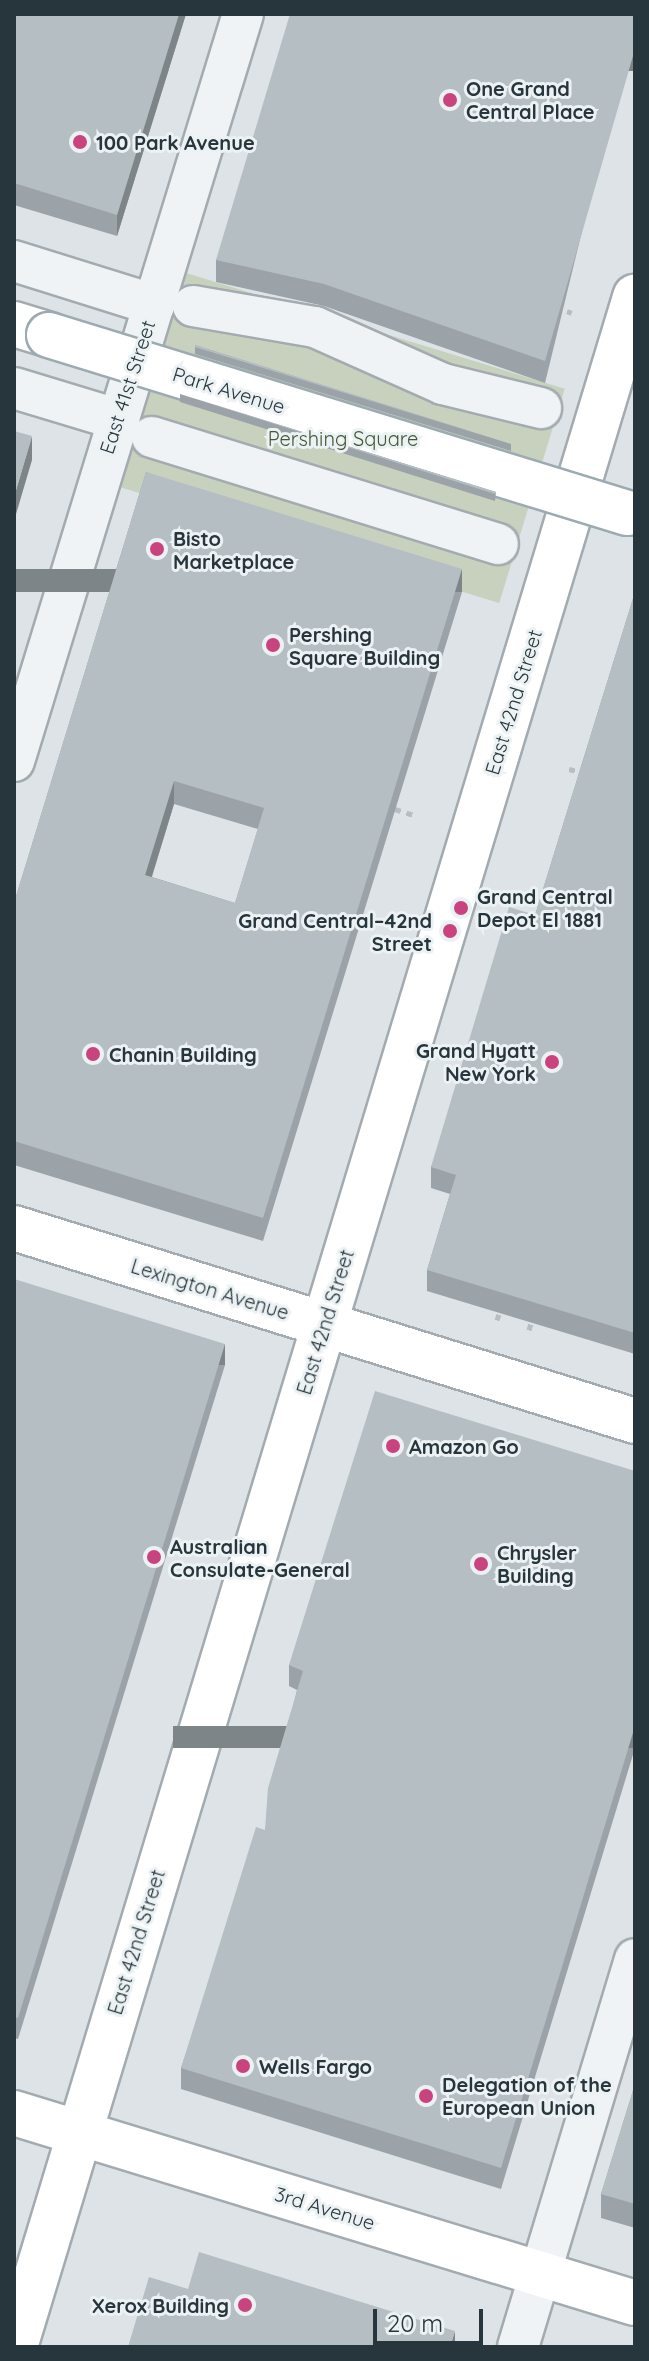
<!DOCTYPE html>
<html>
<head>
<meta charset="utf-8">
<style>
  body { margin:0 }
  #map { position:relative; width:649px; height:2361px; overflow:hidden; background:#dde3e6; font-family:Quicksand,sans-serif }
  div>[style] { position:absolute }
  .green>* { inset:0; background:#c8d0be; transform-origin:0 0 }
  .path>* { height:5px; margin-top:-2.5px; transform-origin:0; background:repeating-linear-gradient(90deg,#b7bec1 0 6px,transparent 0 12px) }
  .roads { filter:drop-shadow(2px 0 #a3abb0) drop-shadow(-2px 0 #a3abb0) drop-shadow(0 2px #a3abb0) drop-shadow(0 -2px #a3abb0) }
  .street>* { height:40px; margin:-20px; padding:0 20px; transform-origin:20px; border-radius:20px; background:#eff3f5 }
  .secondary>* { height:44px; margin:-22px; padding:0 22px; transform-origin:22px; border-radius:22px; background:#fff }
  .primary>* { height:44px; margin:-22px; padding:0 22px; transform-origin:22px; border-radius:22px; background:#fff }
  .bridges { filter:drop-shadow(2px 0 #9cabb1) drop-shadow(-2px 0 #9cabb1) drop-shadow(0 2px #9cabb1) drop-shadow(0 -2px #9cabb1) }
  .primary-bridge>* { height:44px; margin:-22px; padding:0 22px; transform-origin:22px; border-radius:22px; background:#fff }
  .wall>* { inset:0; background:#9ba3a8 }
  .shaded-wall>* { inset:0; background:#7e8588; transform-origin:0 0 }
  .building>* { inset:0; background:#b4bec3 }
  .dots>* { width:22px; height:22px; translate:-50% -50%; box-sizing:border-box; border:4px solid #ecf2f4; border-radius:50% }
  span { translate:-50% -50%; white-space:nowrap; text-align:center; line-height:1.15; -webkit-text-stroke:6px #ecf2f4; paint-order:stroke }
  .poi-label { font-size:20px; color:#27353c; font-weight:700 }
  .left { translate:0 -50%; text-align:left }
  .right { translate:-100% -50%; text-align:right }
  .street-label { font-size:20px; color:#27353c }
  .park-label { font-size:20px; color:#455734 }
  .frame { position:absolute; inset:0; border:16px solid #27353c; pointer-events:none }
  .scale { position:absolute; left:373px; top:2309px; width:110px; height:36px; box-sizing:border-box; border:4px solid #27353c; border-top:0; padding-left:10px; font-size:24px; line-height:28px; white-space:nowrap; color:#27353c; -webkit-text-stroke:6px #ecf2f4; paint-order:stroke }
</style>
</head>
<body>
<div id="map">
  <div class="green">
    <div style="left:186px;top:273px;width:396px;height:224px;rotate:17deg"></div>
  </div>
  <div class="path">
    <div style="left:567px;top:311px;width:5px;rotate:22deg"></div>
    <div style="left:569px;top:769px;width:16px;rotate:14deg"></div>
    <div style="left:395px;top:809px;width:20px;rotate:18deg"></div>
    <div style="left:497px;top:1320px;width:6px;rotate:-72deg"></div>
    <div style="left:529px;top:1330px;width:7px;rotate:-74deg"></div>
  </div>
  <div class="roads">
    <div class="street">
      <div style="left:14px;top:261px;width:147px;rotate:17.4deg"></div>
      <div style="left:193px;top:306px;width:124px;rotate:9.8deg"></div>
      <div style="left:315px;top:327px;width:140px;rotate:24deg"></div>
      <div style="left:443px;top:384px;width:101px;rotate:13.8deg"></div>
      <div style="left:14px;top:388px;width:110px;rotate:16.9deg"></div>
      <div style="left:152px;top:437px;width:362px;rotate:17.2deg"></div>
      <div style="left:14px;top:761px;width:781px;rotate:-72.96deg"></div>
      <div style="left:518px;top:2347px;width:405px;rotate:-73.2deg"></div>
    </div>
    <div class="secondary">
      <div style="left:14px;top:1228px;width:650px;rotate:17.26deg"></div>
    </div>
    <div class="primary">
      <div style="left:14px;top:324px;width:37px;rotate:17deg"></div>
      <div style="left:14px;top:2113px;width:649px;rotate:17.01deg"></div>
      <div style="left:15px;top:2347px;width:2142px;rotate:-73.17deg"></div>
    </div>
  </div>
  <div class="bridges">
    <div class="primary-bridge">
      <div style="left:49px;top:335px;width:605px;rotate:17.12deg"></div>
    </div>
  </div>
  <div class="wall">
    <div style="clip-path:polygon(14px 14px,186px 14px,117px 236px,14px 205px)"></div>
    <div style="clip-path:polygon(635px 14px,545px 383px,324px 306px,216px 282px,216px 260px)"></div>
    <div style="clip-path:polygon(195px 345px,511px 444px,511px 451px,195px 354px)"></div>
    <div style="clip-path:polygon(180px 394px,496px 492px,495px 501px,180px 402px)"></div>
    <div style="clip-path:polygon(evenodd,146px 472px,462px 592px,263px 1241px,14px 1165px,14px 903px,146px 472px,174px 804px,258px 829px,235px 903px,152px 877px,174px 804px)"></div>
    <div style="clip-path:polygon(635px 592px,635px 1354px,427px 1291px,427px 1270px,450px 1194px,431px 1188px,431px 1167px,535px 915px)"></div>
    <div style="clip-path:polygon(14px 1279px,225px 1365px,18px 2039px,14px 2038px)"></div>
    <div style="clip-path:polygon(635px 1471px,635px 1748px,501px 2189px,181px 2089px,181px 2068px,265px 1830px,297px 1690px,289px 1686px,289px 1665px)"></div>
    <div style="clip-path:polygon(635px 2084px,635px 2228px,601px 2218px,601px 2194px)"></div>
  </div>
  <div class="shaded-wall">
    <div style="clip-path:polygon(179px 14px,186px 14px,117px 236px,117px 215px)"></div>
    <div style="left:635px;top:49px;width:22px;height:325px;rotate:90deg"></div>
    <div style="clip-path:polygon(32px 436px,32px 460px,14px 521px,14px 497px)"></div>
    <div style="left:462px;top:569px;width:23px;height:679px;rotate:90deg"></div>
    <div style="clip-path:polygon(174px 781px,174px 804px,145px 898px,145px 875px)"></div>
    <div style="left:225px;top:1344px;width:21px;height:705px;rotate:90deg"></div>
    <div style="left:635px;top:1726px;width:22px;height:462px;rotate:90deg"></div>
    <div style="clip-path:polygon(455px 2331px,455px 2347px,450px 2347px)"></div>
  </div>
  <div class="building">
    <div style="clip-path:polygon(14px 14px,179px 14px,117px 215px,14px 183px)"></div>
    <div style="clip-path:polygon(290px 14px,635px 14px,635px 49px,545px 361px,324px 284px,216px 260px)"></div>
    <div style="clip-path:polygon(195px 345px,511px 444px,195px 347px)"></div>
    <div style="clip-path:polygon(180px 394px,496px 492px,495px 494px)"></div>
    <div style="clip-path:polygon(14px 431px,32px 436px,14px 497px)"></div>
    <div style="clip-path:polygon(evenodd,146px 472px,462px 569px,263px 1218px,14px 1141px,14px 903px,146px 472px,174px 781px,264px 808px,235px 903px,145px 875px,174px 781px)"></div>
    <div style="clip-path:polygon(635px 592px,635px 1333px,427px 1270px,456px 1175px,431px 1167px,509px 907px,535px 915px)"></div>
    <div style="clip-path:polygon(14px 1279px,225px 1344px,18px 2018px,14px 2017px)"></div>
    <div style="clip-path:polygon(375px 1391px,635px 1471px,635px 1726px,501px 2168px,181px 2068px,256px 1827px,265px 1830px,268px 1788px,303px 1671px,289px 1665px)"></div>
    <div style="clip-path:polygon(635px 2084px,635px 2204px,601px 2194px)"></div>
    <div style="clip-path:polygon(199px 2252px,455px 2331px,450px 2347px,128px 2347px,149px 2277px,188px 2289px)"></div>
  </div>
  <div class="dots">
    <div style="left:450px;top:100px;background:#c9437f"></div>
    <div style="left:80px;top:142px;background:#c9437f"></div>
    <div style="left:157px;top:549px;background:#c9437f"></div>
    <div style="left:273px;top:645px;background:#c9437f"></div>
    <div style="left:461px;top:908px;background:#c9437f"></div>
    <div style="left:450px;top:931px;background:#c9437f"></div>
    <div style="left:93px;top:1054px;background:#c9437f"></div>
    <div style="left:552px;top:1062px;background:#c9437f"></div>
    <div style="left:393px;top:1446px;background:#c9437f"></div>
    <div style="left:154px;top:1557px;background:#c9437f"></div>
    <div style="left:481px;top:1564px;background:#c9437f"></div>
    <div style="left:243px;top:2066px;background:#c9437f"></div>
    <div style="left:426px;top:2096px;background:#c9437f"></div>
    <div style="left:245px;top:2305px;background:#c9437f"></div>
  </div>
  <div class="poi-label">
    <span class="left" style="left:466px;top:100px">One Grand<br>Central Place</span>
    <span class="left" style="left:96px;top:142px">100 Park Avenue</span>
    <span class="left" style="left:173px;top:550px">Bisto<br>Marketplace</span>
    <span class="left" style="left:289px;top:646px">Pershing<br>Square Building</span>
    <span class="left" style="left:477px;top:908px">Grand Central<br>Depot El 1881</span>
    <span class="right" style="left:432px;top:932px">Grand Central–42nd<br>Street</span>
    <span class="right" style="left:536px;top:1062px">Grand Hyatt<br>New York</span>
    <span class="left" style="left:109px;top:1054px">Chanin Building</span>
    <span class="left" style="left:409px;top:1446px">Amazon Go</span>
    <span class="left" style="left:170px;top:1558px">Australian<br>Consulate-General</span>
    <span class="left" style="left:497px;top:1564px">Chrysler<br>Building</span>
    <span class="left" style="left:259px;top:2066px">Wells Fargo</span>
    <span class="left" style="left:442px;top:2096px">Delegation of the<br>European Union</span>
    <span class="right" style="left:229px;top:2305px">Xerox Building</span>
  </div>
  <div class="street-label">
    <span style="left:127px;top:387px;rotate:-72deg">East 41st Street</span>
    <span style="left:229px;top:390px;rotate:17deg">Park Avenue</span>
    <span style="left:513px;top:702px;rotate:-73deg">East 42nd Street</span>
    <span style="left:210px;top:1289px;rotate:17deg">Lexington Avenue</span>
    <span style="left:325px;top:1322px;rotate:-73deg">East 42nd Street</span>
    <span style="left:136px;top:1942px;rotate:-73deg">East 42nd Street</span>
    <span style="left:325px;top:2208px;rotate:17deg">3rd Avenue</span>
  </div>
  <div class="park-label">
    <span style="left:343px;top:438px">Pershing Square</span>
  </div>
  <div class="frame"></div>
  <div class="scale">20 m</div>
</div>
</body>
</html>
